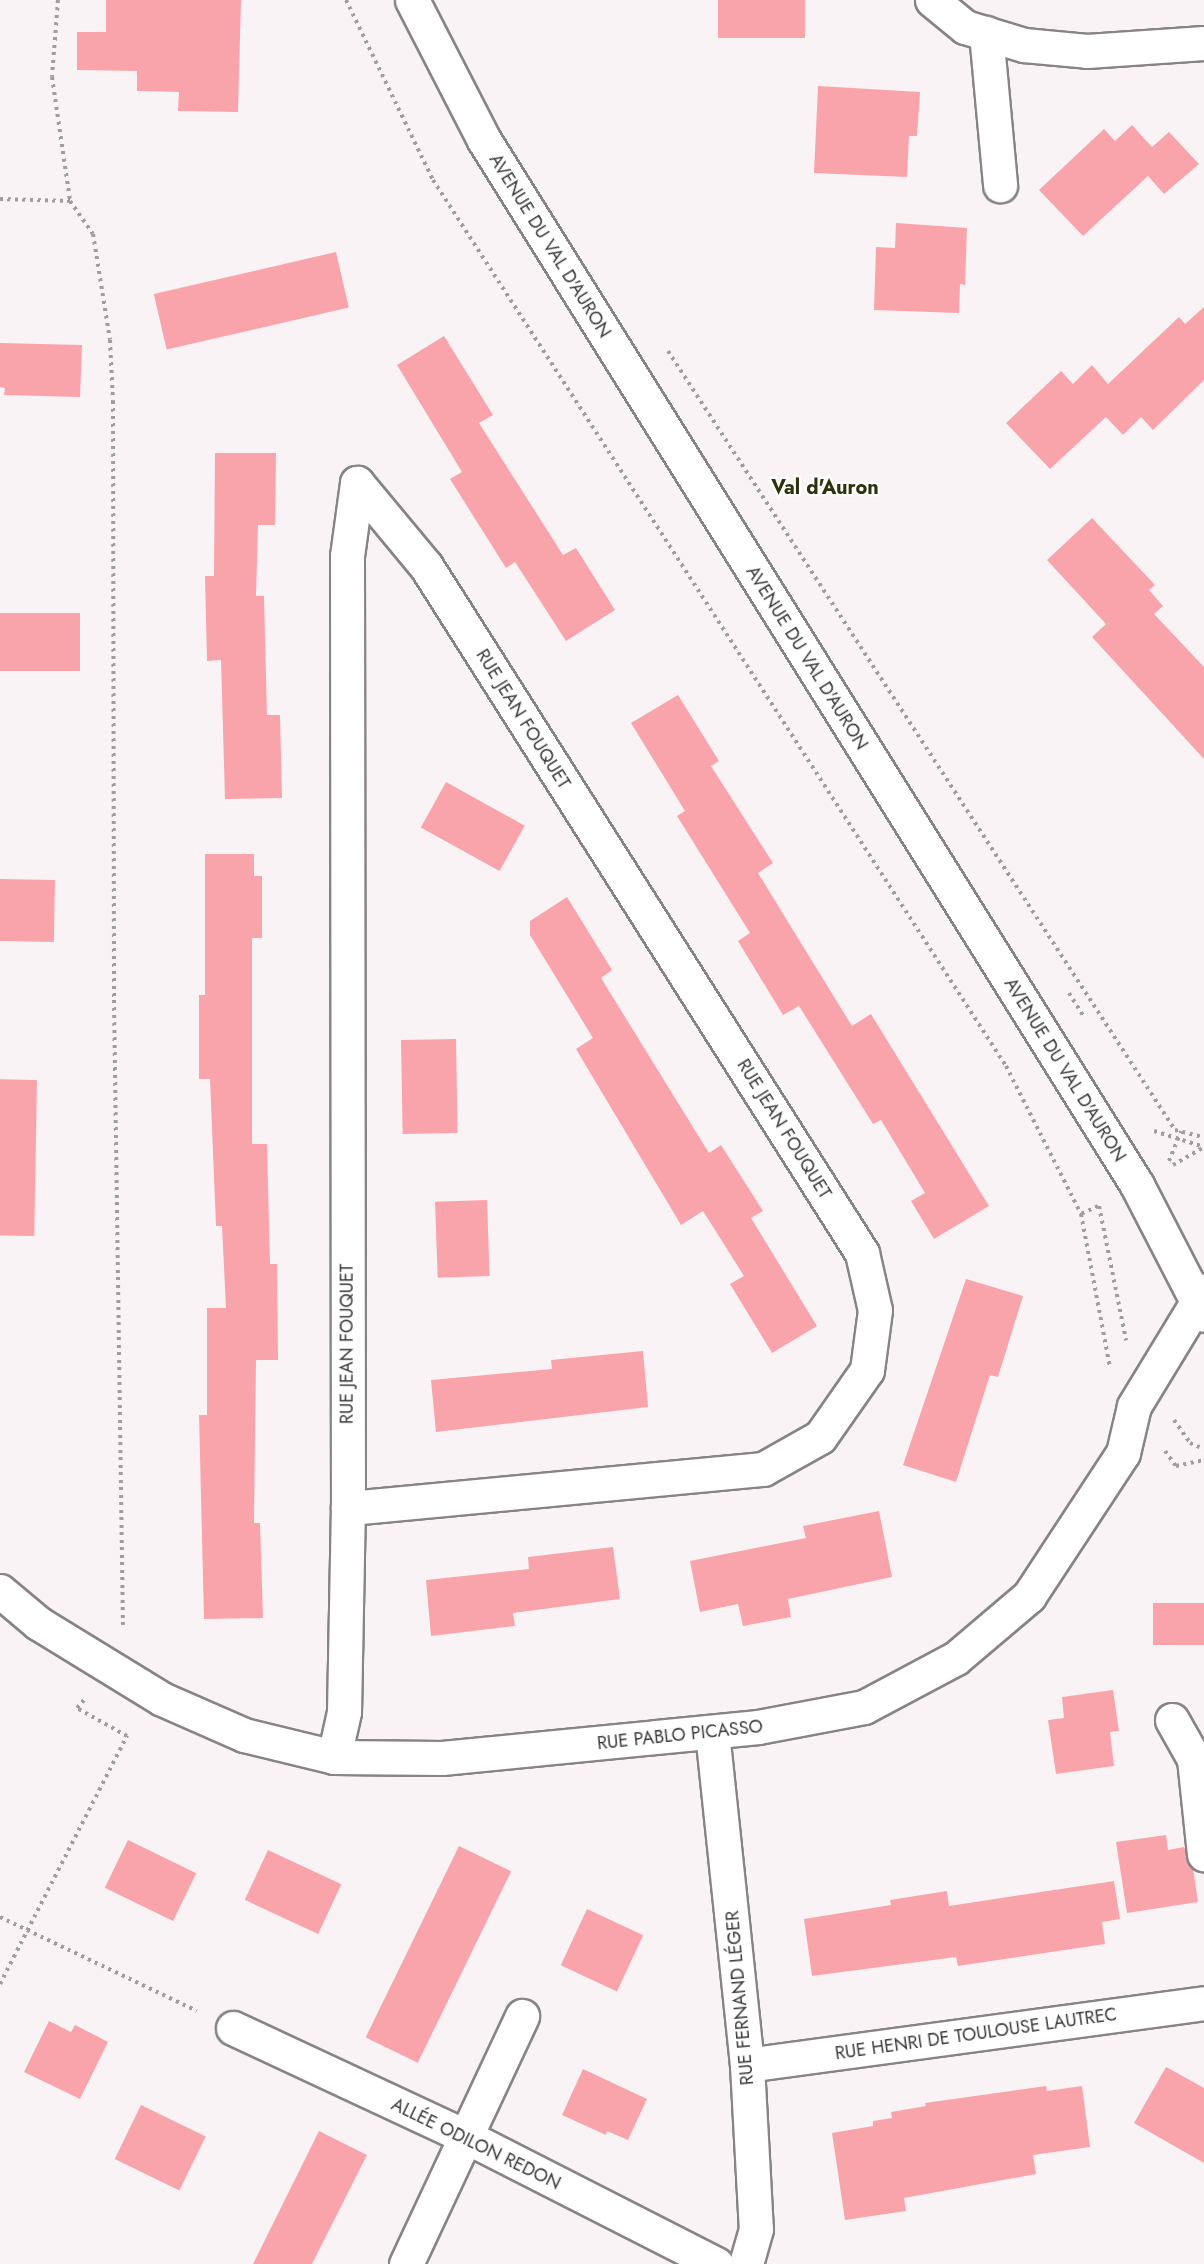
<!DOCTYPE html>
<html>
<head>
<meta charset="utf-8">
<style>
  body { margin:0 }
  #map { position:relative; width:1204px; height:2264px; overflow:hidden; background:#f9f3f6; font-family:Jost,sans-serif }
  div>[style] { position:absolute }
  .building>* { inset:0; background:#f9a4ab; transform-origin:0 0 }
  .path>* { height:4px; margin-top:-2px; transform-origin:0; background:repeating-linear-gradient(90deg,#a19c9f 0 3px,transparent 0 7.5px) }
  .roads { filter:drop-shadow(2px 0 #888385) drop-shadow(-2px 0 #888385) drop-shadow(0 2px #888385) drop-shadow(0 -2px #888385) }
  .minor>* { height:33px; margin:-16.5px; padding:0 16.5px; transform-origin:16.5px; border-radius:16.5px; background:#fff }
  span { translate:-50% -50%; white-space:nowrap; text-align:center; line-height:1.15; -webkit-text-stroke:4.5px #fff; paint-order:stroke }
  .street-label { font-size:18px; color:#3b393a }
  .neighbourhood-label { font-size:20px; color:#2c330b; font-weight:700 }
</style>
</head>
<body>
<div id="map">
  <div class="building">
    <div style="clip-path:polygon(106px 0,241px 0,238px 112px,178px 111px,179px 92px,137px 91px,137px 71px,77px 70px,77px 32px,106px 32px)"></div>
    <div style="left:718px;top:0;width:87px;height:38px"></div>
    <div style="clip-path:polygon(818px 86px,920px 92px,917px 136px,909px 136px,907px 177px,814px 173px)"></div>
    <div style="clip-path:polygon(1132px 125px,1152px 147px,1169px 132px,1199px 164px,1164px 194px,1148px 176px,1083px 236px,1039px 190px,1104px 129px,1115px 141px)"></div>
    <div style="clip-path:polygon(896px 223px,967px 228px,965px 285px,960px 284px,959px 313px,874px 310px,876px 247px,895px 248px)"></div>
    <div style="left:336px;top:252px;width:57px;height:187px;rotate:77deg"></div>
    <div style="clip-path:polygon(1204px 307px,1204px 380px,1153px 430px,1141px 417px,1123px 435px,1106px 417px,1050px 469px,1006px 423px,1061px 371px,1073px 384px,1092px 365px,1108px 384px,1179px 317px,1185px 324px)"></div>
    <div style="clip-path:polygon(444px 336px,493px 415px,479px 423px,563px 555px,576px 548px,615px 610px,566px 641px,515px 562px,506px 568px,450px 479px,462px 472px,397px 365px)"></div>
    <div style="clip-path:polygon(0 343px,82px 345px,80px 397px,4px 395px,5px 388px,0 387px)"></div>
    <div style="clip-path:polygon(215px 453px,276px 453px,275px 525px,258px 525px,256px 596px,264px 596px,267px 715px,280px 715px,282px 798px,225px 799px,221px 660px,207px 661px,205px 576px,214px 576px)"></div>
    <div style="clip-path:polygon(1092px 518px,1155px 585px,1149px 590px,1163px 606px,1154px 614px,1204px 667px,1204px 759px,1092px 637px,1106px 624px,1047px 560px)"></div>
    <div style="left:0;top:613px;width:80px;height:58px"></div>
    <div style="clip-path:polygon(678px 695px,719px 761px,711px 766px,773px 863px,758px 873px,852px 1026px,871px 1014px,989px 1206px,934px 1239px,911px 1201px,925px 1193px,881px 1120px,873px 1124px,799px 1006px,783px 1015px,738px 941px,750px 933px,677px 816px,685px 811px,631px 723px)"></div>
    <div style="left:446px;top:782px;width:90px;height:52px;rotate:29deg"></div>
    <div style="clip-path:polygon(205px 854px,254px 854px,254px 876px,262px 876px,262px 938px,252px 938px,252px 1144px,267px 1144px,270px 1264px,277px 1264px,278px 1360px,256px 1360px,254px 1523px,260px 1523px,263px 1618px,204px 1619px,199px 1415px,207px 1415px,207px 1308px,226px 1308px,222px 1226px,216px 1226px,210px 1079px,199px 1079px,199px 995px,205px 995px)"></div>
    <div style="left:0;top:879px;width:55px;height:62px;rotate:1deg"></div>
    <div style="clip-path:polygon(567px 897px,612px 970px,601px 978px,709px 1153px,721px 1145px,763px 1211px,751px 1218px,817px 1326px,772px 1353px,730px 1284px,744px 1276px,703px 1211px,681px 1225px,576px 1049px,593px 1038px,530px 935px,530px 921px)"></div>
    <div style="left:456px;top:1039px;width:94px;height:55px;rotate:89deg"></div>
    <div style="left:37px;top:1080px;width:156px;height:37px;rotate:91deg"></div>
    <div style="left:487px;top:1200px;width:76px;height:52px;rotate:88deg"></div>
    <div style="clip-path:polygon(966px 1279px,1023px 1296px,998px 1377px,990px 1375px,956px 1482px,903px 1465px)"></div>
    <div style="clip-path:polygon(643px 1351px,648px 1407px,436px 1432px,431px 1380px,552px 1369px,551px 1360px)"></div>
    <div style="clip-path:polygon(879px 1511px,892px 1577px,788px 1599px,791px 1617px,743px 1626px,738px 1604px,700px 1612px,690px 1561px,806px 1538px,803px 1526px)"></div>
    <div style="clip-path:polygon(613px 1547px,620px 1599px,513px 1613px,515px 1626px,431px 1636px,426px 1580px,529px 1569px,528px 1557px)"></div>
    <div style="left:1204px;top:1603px;width:42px;height:51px;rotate:90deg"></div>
    <div style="clip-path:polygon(1113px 1690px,1119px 1731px,1110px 1732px,1114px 1766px,1056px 1774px,1048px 1720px,1064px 1718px,1062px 1697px)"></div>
    <div style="clip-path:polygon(1166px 1835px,1168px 1850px,1184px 1847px,1193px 1868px,1198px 1902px,1127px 1913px,1116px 1842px)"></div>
    <div style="left:128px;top:1840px;width:76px;height:53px;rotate:26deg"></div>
    <div style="left:459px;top:1846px;width:58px;height:213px;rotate:26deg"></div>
    <div style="left:268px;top:1850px;width:81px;height:55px;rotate:25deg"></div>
    <div style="clip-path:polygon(1114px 1881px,1120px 1919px,1102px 1922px,1105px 1944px,958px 1966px,956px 1957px,812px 1976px,804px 1919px,891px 1905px,890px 1900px,947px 1891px,949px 1906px)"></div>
    <div style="left:587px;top:1909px;width:62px;height:62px;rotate:25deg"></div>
    <div style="clip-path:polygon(49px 2021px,71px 2032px,75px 2025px,108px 2042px,80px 2099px,24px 2072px)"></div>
    <div style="clip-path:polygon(1166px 2067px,1204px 2088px,1204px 2163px,1134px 2123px)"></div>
    <div style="clip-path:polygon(583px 2069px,647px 2099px,628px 2140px,607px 2131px,606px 2135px,562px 2115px)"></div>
    <div style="clip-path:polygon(1046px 2086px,1047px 2091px,1082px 2086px,1090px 2147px,1033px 2155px,1036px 2174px,904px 2198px,906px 2211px,845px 2220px,832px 2133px,873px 2126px,873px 2121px,892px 2118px,891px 2112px,926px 2106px,925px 2103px)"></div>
    <div style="left:141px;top:2105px;width:72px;height:60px;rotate:26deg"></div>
    <div style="clip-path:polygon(319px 2131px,367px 2155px,312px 2264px,253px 2264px)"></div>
  </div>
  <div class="path">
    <div style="left:58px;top:0;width:77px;rotate:94.5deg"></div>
    <div style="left:52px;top:77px;width:125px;rotate:81.7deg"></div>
    <div style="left:70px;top:201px;width:40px;rotate:55.1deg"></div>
    <div style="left:93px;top:234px;width:107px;rotate:80.9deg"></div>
    <div style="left:110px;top:340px;width:61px;rotate:87.2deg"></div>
    <div style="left:113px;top:401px;width:599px;rotate:89.9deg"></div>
    <div style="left:114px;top:1000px;width:626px;rotate:89.18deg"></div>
    <div style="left:346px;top:0;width:200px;rotate:64.2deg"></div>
    <div style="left:433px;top:180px;width:1055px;rotate:57.11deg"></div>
    <div style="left:1006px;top:1066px;width:166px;rotate:63.1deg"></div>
    <div style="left:0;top:199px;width:70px;rotate:1.6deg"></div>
    <div style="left:668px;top:351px;width:929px;rotate:56.94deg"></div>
    <div style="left:1175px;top:1130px;width:30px;rotate:14deg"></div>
    <div style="left:1069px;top:993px;width:28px;rotate:58deg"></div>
    <div style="left:1154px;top:1131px;width:52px;rotate:17.7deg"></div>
    <div style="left:1169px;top:1161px;width:32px;rotate:-68deg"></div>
    <div style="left:1173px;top:1165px;width:34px;rotate:-30deg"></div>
    <div style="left:1098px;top:1206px;width:19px;rotate:155deg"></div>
    <div style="left:1081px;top:1214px;width:156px;rotate:79.3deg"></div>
    <div style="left:1099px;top:1206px;width:137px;rotate:78.6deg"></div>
    <div style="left:1174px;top:1420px;width:28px;rotate:55deg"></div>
    <div style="left:1190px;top:1443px;width:15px;rotate:23deg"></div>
    <div style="left:1165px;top:1451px;width:19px;rotate:54deg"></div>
    <div style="left:1176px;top:1466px;width:29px;rotate:-12deg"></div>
    <div style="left:0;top:1917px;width:218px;rotate:25.5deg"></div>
    <div style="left:0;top:1984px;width:279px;rotate:-62.9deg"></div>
    <div style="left:127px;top:1736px;width:57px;rotate:-150.8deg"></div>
    <div style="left:77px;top:1708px;width:11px;rotate:-49deg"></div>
  </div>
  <div class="roads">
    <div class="minor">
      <div style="left:412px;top:0;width:157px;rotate:62.8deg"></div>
      <div style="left:484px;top:140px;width:1232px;rotate:58deg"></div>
      <div style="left:1137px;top:1185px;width:146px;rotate:62.7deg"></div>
      <div style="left:932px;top:0;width:43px;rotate:39.3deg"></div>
      <div style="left:965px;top:27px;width:62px;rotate:17deg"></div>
      <div style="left:1024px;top:45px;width:63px;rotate:5.4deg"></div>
      <div style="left:1087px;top:51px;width:117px;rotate:-3.9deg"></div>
      <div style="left:986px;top:33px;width:153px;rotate:84.7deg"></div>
      <div style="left:0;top:1591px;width:50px;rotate:40.1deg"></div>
      <div style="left:38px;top:1623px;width:145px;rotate:31.5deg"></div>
      <div style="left:162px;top:1699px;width:90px;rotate:23.7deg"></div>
      <div style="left:244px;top:1735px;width:93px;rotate:13.7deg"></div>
      <div style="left:334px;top:1757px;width:108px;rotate:0.5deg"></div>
      <div style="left:442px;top:1758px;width:318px;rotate:-5.6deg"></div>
      <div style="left:758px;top:1727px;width:108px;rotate:-10.7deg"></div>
      <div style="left:864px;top:1707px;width:104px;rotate:-28deg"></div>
      <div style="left:956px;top:1658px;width:96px;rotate:-40.3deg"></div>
      <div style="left:1029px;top:1596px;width:171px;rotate:-56.7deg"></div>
      <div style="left:1123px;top:1453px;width:48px;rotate:-76.8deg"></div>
      <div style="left:1134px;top:1406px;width:135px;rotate:-58.7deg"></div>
      <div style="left:1172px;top:1720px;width:45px;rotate:60.6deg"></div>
      <div style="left:1194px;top:1759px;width:96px;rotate:84deg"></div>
      <div style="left:712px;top:1732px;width:335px;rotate:84deg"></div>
      <div style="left:747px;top:2065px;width:164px;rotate:86.9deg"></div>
      <div style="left:756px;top:2229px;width:36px;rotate:106deg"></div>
      <div style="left:334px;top:1757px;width:46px;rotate:-77.5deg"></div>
      <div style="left:344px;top:1712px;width:204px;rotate:-88.9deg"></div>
      <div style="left:348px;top:1508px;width:952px;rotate:-90.06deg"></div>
      <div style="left:347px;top:556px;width:74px;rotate:-82.2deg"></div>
      <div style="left:357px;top:483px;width:108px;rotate:50.3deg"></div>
      <div style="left:426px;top:566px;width:814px;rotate:57.6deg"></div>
      <div style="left:862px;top:1253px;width:58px;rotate:77.2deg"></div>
      <div style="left:875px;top:1310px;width:61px;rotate:97.6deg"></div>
      <div style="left:867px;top:1370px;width:82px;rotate:125deg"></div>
      <div style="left:820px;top:1437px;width:65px;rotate:150.7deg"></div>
      <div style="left:763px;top:1469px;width:417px;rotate:174.6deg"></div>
      <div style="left:233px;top:2028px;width:258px;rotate:25deg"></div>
      <div style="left:467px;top:2137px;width:280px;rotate:27deg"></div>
      <div style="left:747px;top:2065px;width:461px;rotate:-7.7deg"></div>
      <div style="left:406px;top:2264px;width:274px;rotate:-64.9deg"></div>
    </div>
  </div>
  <div class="street-label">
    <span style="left:550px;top:246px;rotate:58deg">AVENUE DU VAL D'AURON</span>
    <span style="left:807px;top:658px;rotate:58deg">AVENUE DU VAL D'AURON</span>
    <span style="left:523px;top:719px;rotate:58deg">RUE JEAN FOUQUET</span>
    <span style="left:1065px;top:1070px;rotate:58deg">AVENUE DU VAL D'AURON</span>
    <span style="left:784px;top:1129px;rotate:58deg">RUE JEAN FOUQUET</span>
    <span style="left:347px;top:1344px;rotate:-90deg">RUE JEAN FOUQUET</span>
    <span style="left:680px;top:1735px;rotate:-6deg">RUE PABLO PICASSO</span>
    <span style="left:740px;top:1998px;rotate:-95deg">RUE FERNAND LÉGER</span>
    <span style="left:976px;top:2034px;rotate:-8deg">RUE HENRI DE TOULOUSE LAUTREC</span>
    <span style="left:476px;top:2144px;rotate:26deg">ALLÉE ODILON REDON</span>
  </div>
  <div class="neighbourhood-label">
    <span style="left:825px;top:487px">Val d'Auron</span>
  </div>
</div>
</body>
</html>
